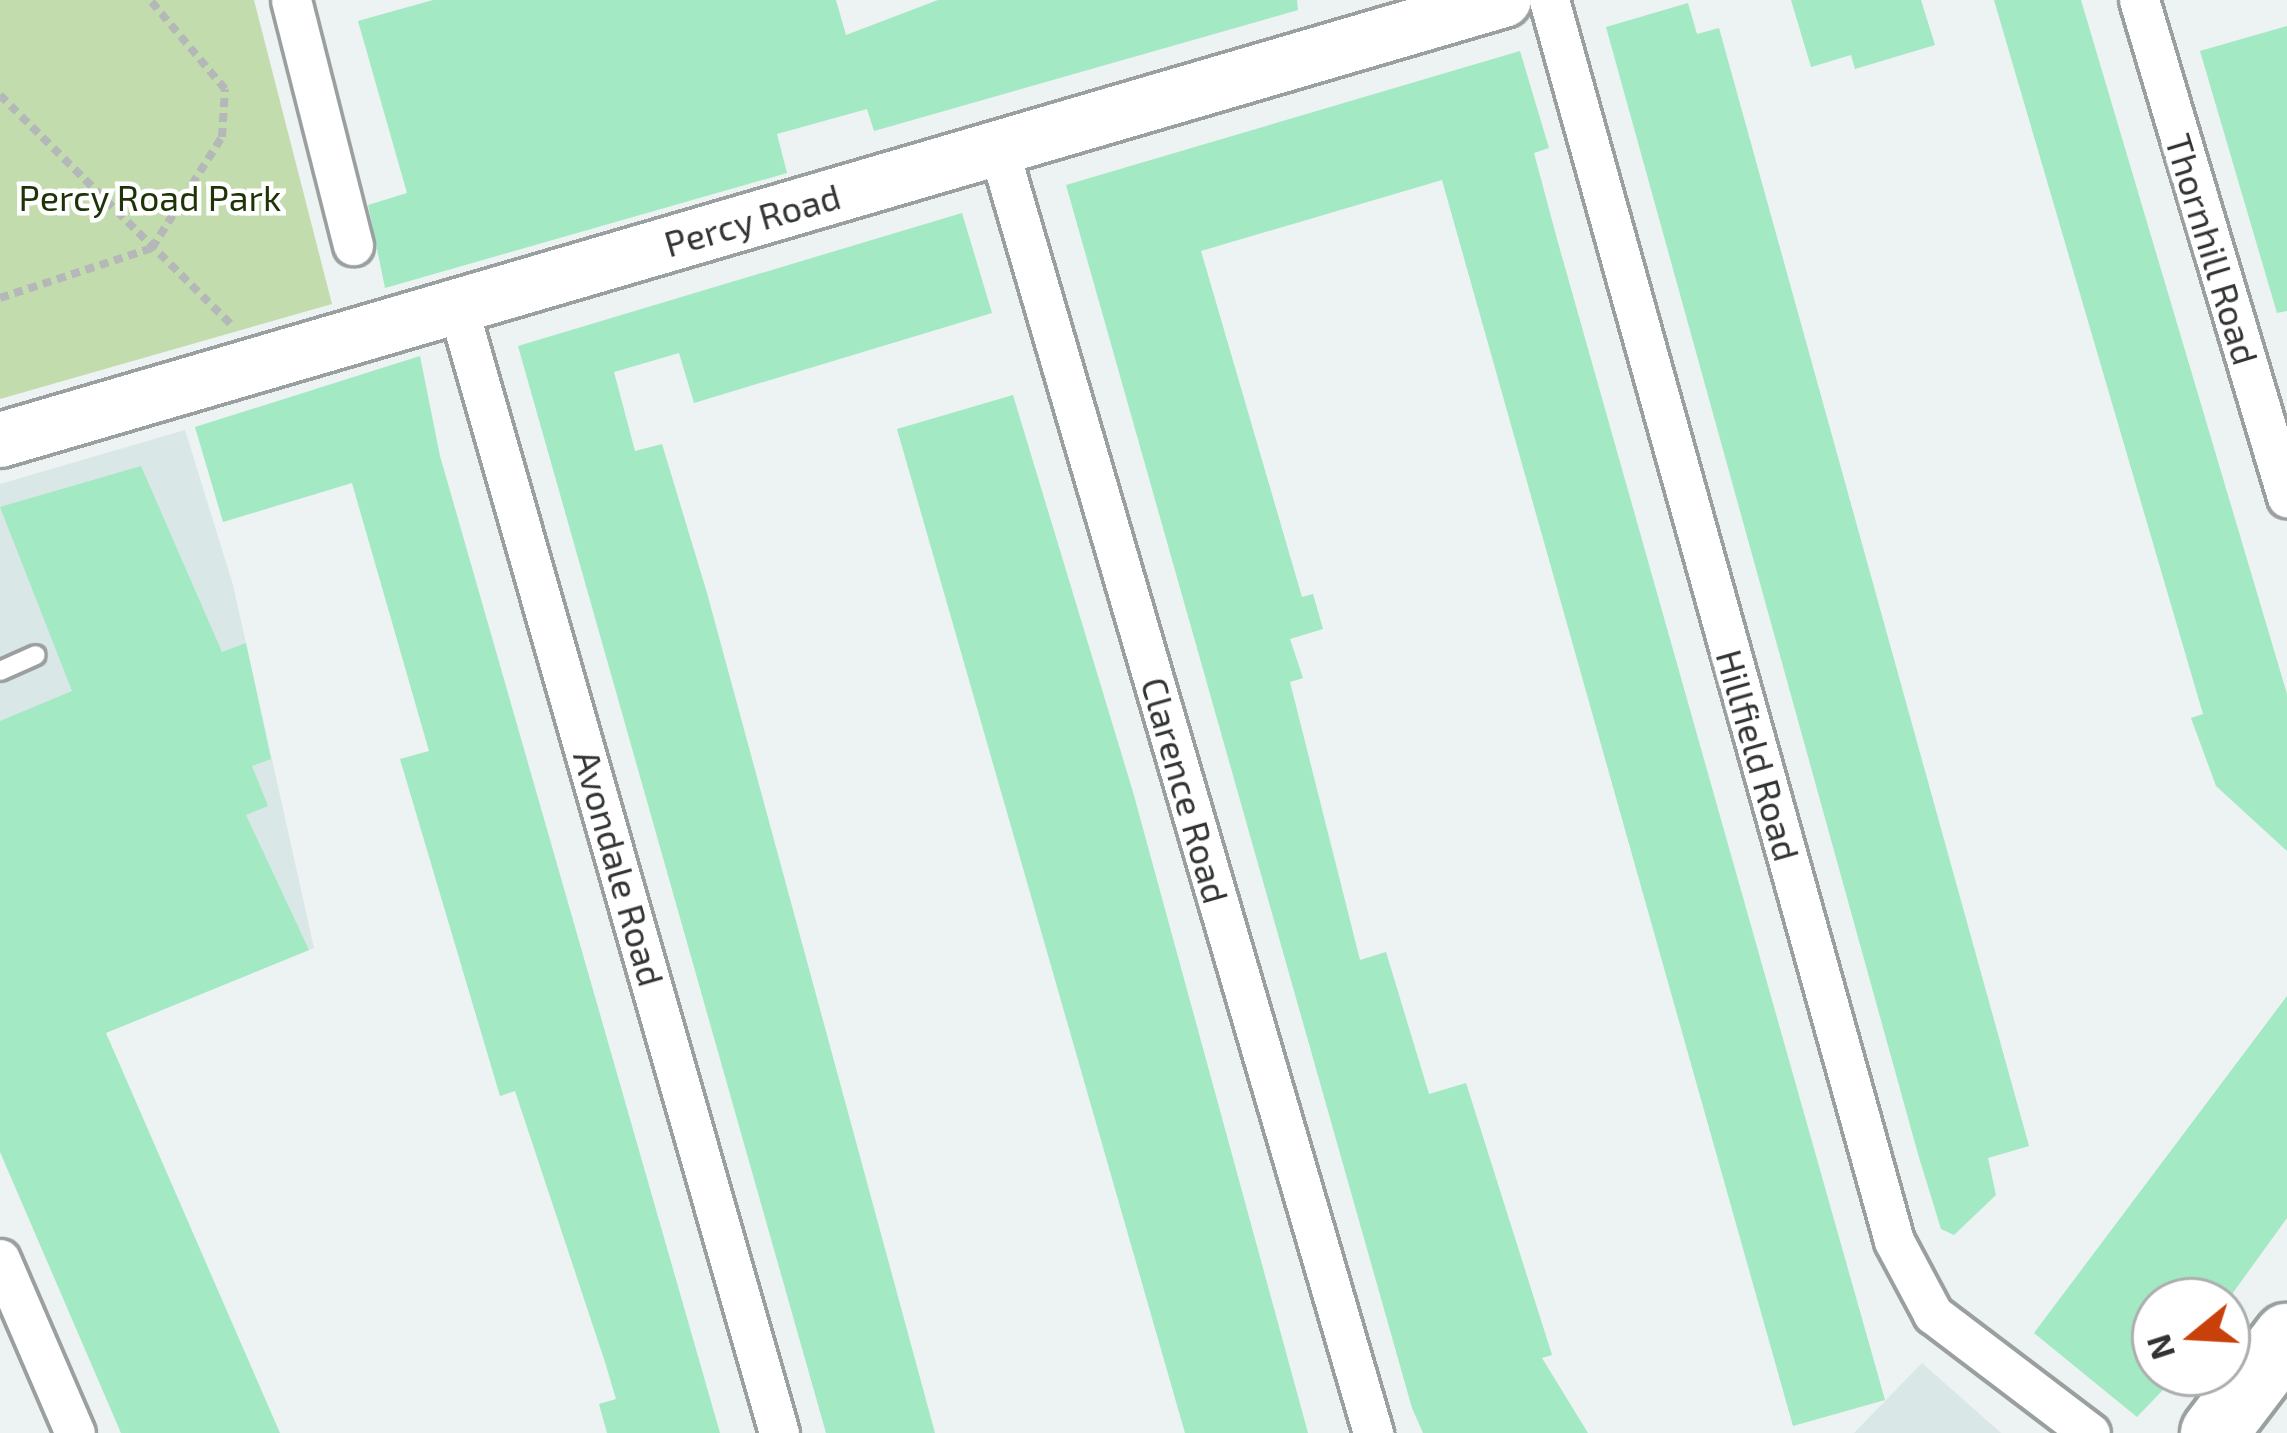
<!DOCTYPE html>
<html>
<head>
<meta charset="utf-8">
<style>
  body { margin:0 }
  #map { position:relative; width:2287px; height:1433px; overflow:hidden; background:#edf2f2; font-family:"Exo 2",sans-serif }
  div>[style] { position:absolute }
  .built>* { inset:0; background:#d9e7e6 }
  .green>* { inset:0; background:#c3dcae }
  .building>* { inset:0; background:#a2e9c4 }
  .path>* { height:8px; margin-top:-4px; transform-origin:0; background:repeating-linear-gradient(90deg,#b4b8b8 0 9px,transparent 0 15px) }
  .roads { filter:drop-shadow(3px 0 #9a9f9f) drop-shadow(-3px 0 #9a9f9f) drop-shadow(0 3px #9a9f9f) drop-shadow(0 -3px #9a9f9f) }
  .lane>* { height:18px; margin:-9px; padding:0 9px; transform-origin:9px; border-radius:9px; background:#fff }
  .street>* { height:39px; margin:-19.5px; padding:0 19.5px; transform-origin:19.5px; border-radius:19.5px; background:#fff }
  .secondary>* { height:54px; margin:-27px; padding:0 27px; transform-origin:27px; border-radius:27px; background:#fff }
  .highway>* { height:66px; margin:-33px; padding:0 33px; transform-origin:33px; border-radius:33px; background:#fff }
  span { translate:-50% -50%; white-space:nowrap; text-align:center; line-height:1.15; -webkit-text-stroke:9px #fff; paint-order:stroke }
  .park-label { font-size:36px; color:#1f3308 }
  .street-label { font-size:36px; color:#323434 }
  .north { position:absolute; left:2131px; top:1277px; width:120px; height:120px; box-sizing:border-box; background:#fff; border:3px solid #adaeae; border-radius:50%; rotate:252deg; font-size:33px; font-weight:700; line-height:48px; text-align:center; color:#323434 }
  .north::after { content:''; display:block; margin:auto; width:42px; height:54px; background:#c8410b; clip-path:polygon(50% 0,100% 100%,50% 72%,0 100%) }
</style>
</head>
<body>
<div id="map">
  <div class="built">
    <div style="clip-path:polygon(185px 430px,233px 585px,314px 948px,0 1075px,0 484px)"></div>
    <div style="clip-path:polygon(1922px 1363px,2001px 1433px,1854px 1433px)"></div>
  </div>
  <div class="green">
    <div style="clip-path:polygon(0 0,254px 0,332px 304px,0 399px)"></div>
  </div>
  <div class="building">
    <div style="clip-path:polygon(433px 0,836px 0,846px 35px,938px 0,1297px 0,1298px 10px,874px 131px,867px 109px,777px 134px,787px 173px,385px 288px,368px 205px,407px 193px,358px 21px)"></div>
    <div style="clip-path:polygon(1791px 0,1921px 0,1935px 45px,1855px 69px,1851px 55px,1811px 67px)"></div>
    <div style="clip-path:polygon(1994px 0,2081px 0,2287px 694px,2287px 851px,2216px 786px,2191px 718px,2203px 714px)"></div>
    <div style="clip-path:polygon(1688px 3px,1697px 34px,1719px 28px,2029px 1146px,1988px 1158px,1996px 1195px,1954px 1235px,1941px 1229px,1918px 1154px,1606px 27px)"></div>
    <div style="clip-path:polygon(2287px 26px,2287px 311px,2277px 313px,2200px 51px)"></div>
    <div style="clip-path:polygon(1520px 51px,1549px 148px,1534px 153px,1557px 239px,1885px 1400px,1793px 1426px,1442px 180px,1201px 251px,1302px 597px,1313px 594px,1323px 629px,1290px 639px,1303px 678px,1290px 682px,1360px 960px,1386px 952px,1429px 1094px,1466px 1083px,1552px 1355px,1542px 1358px,1588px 1433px,1423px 1433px,1412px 1408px,1066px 185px)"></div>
    <div style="clip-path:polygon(962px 213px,992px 313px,694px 403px,679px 353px,614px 372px,635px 451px,662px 444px,707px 593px,935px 1433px,826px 1433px,518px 346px)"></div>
    <div style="clip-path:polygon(420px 356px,440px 456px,720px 1433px,607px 1433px,599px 1404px,616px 1399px,605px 1362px,515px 1091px,500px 1096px,400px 759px,429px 751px,352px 483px,223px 522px,195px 427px)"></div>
    <div style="clip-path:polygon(1013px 395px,1133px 792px,1308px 1433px,1185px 1433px,897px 429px)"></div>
    <div style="clip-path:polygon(141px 466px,222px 652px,246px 643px,271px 759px,252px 766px,268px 806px,246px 815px,309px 950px,106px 1033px,280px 1433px,121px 1433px,0 1152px,0 721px,72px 691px,0 507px)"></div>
    <div style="clip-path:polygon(2287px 996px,2287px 1218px,2227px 1301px,2155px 1301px,2155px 1373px,2179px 1373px,2137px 1417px,2034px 1333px)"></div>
  </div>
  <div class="path">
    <div style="left:0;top:95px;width:328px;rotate:44.8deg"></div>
    <div style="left:0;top:298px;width:160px;rotate:-18.2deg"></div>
    <div style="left:152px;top:248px;width:131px;rotate:-57.8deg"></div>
    <div style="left:222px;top:137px;width:48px;rotate:-86.4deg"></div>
    <div style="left:225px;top:89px;width:116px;rotate:-130.1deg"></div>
  </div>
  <div class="roads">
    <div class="lane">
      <div style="left:0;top:671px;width:39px;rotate:-24deg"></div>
    </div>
    <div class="street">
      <div style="left:291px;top:0;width:253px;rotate:75.8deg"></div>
      <div style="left:1549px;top:0;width:1288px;rotate:74.46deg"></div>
      <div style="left:1894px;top:1241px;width:83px;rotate:61.9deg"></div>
      <div style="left:1933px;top:1314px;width:197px;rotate:37.2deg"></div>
      <div style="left:2139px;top:0;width:519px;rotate:73.42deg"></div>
      <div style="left:998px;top:147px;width:1340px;rotate:73.74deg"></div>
      <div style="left:457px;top:304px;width:1174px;rotate:74.08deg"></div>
      <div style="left:0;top:1259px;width:189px;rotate:66.7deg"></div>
    </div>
    <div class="secondary">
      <div style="left:0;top:440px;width:1567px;rotate:-16.31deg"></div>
    </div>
    <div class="highway">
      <div style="left:2214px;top:1433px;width:121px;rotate:-52.8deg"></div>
    </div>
  </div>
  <div class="park-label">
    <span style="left:150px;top:197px">Percy Road Park</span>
  </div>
  <div class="street-label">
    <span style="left:752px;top:219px;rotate:-16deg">Percy Road</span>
    <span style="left:2213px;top:249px;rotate:73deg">Thornhill Road</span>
    <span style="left:1759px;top:755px;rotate:74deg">Hillfield Road</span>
    <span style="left:1186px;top:790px;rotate:74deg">Clarence Road</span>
    <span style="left:620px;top:868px;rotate:74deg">Avondale Road</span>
  </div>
  <div class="north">N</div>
</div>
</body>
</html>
